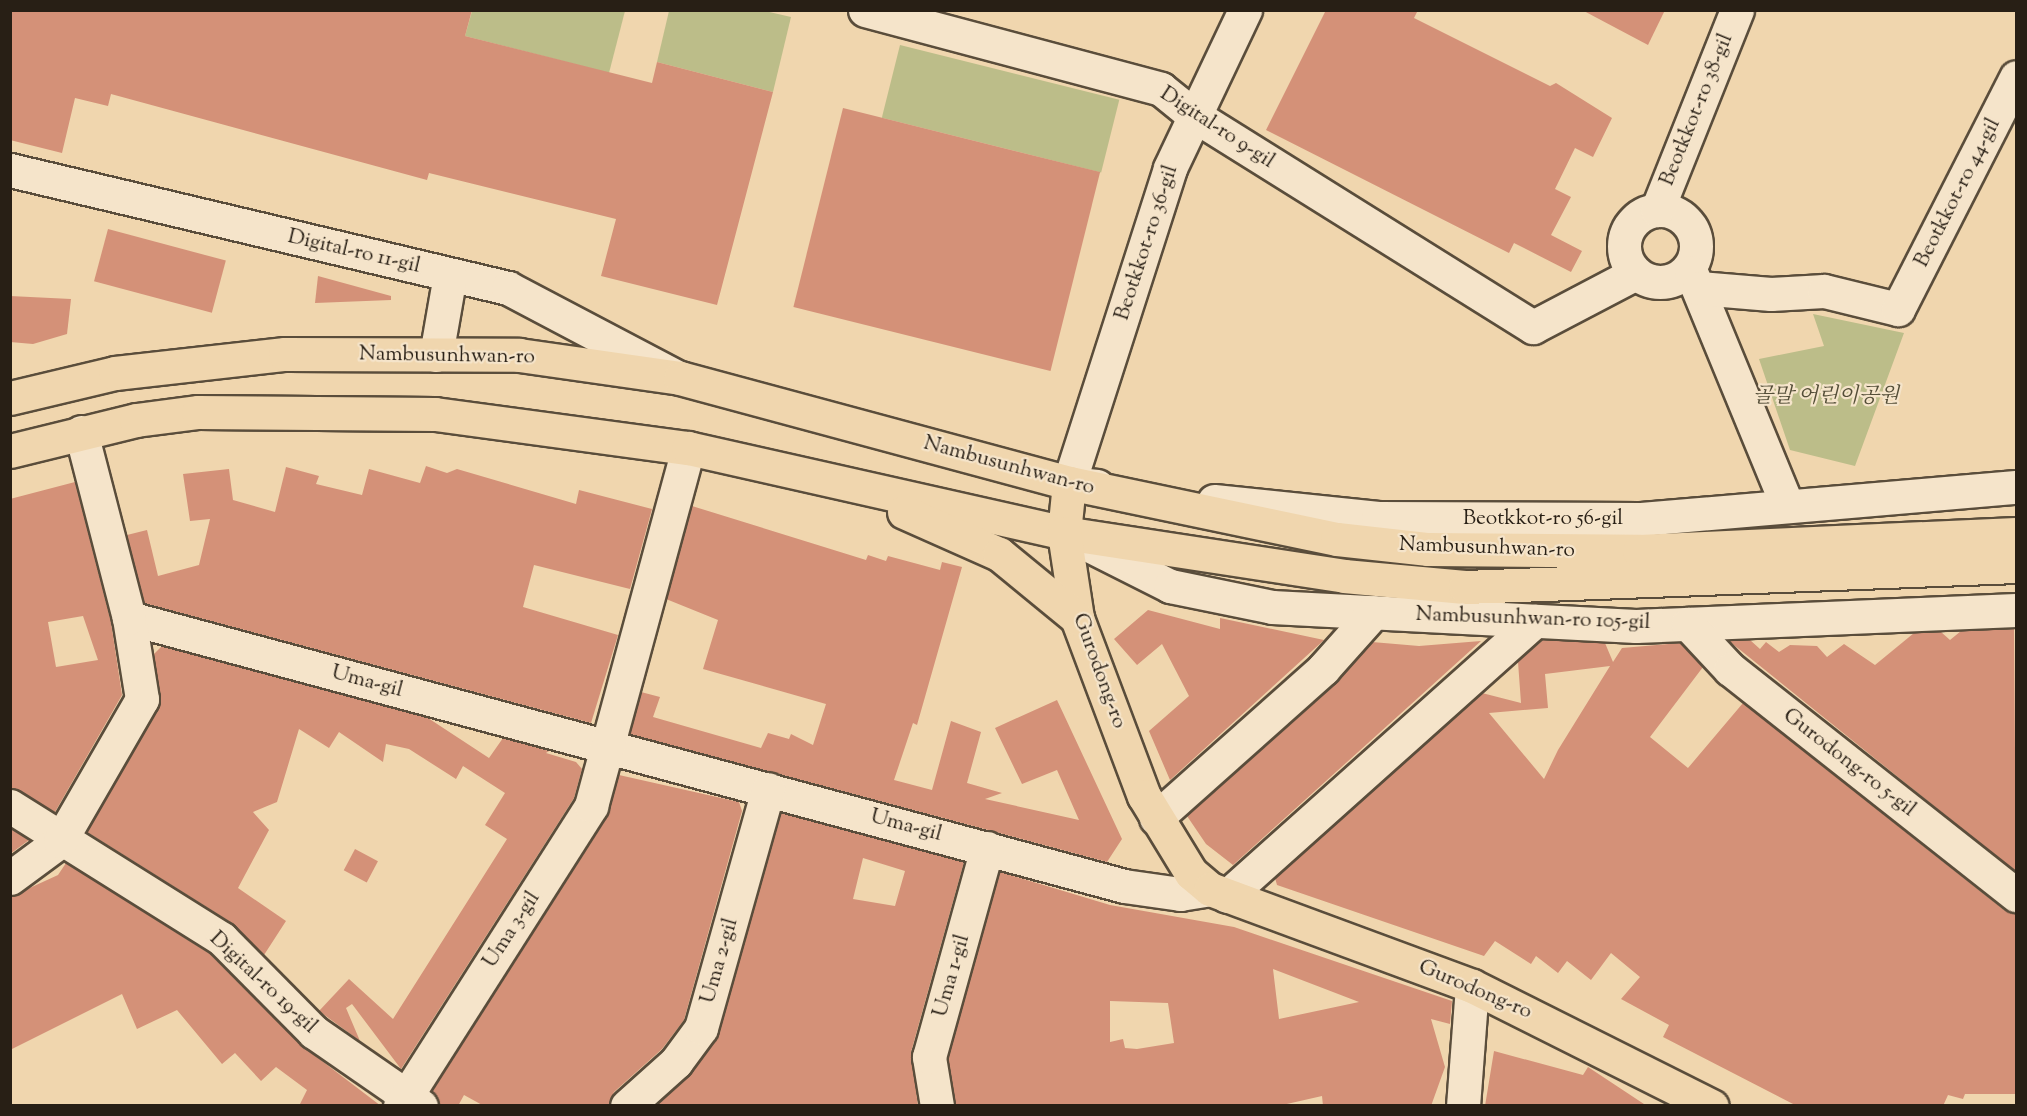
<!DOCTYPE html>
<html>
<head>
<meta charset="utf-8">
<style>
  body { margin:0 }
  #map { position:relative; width:2027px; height:1116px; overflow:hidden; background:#f0d6ae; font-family:"Sorts Mill Goudy","Noto Serif KR",serif }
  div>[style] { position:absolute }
  .green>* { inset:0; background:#bcbd89; transform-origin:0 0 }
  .building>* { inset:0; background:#d49178; transform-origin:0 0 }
  .roads { filter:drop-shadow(2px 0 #5a4d3b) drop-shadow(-2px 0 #5a4d3b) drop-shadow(0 2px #5a4d3b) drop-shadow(0 -2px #5a4d3b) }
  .minor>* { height:33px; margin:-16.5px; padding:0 16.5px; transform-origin:16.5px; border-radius:16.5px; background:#f5e4ca }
  .minor>.ring { margin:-16.5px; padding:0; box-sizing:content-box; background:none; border:33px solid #f5e4ca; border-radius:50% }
  .major>* { height:33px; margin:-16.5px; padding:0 16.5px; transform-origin:16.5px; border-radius:16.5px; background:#f0d6ae }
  span { translate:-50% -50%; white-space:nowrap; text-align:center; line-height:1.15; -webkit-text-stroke:4.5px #f5e4ca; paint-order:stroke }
  .street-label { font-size:21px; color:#281f15 }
  .park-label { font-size:21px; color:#544e38; font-style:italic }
  .frame { position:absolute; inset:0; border:12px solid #281f15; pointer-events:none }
</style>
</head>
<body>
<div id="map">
  <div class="green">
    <div style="clip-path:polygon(472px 11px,625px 11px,609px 73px,465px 36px)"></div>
    <div style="clip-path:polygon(669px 11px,765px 11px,791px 17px,773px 92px,657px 62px)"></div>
    <div style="left:900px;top:45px;width:226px;height:75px;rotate:14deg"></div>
    <div style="clip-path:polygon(1813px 314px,1904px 333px,1855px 466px,1790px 450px,1759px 359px,1824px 346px)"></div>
  </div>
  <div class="building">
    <div style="clip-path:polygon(10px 10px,472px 10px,465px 36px,652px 83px,657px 62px,773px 92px,717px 305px,601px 276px,616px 219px,429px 173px,427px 180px,111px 94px,108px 106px,75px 98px,62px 153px,10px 140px)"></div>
    <div style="clip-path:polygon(1326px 10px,1418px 10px,1414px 18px,1550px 86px,1556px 83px,1612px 118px,1593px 157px,1575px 148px,1555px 189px,1571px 197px,1551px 235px,1582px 251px,1571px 272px,1514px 243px,1509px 253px,1266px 130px)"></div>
    <div style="clip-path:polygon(1582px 10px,1665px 10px,1648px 45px)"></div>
    <div style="left:843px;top:108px;width:265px;height:205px;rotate:14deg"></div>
    <div style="left:108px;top:229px;width:122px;height:54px;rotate:15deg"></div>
    <div style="clip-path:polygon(318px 276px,391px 296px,391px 300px,315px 303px)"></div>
    <div style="clip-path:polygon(10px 296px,71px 299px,67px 334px,33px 344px,10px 342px)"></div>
    <div style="clip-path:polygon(426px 466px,447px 473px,457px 469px,576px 504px,579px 490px,652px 509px,630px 589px,534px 565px,523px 607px,618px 635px,591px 723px,144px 603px,127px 535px,147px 530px,158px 576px,199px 565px,210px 519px,190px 521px,183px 474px,229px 469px,233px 500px,275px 512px,286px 467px,319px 476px,316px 484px,362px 495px,369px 469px,420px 483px)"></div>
    <div style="clip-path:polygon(evenodd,75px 482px,111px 622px,122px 695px,55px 812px,10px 787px,10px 499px,75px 482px,83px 616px,98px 660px,56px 667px,48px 622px,83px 616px)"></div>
    <div style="clip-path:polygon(692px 506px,866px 560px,868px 555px,886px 561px,888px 556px,940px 570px,942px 562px,962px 567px,917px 725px,913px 723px,894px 780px,932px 790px,951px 721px,981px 732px,967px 783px,1002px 793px,985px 799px,1079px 820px,1057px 770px,1022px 784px,995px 728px,1057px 700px,1122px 839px,1107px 862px,630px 734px,641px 692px,660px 697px,653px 717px,761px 748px,768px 733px,789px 739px,791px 734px,813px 745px,826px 704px,703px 669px,718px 620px,666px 599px)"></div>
    <div style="clip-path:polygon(1148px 610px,1220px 629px,1220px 618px,1324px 640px,1170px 780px,1149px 731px,1189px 696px,1162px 644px,1137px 665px,1114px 639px)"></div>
    <div style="clip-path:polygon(2014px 629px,2016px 872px,1729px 641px,1750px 640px,1760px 649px,1766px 642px,1779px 652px,1790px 645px,1817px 646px,1827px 657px,1844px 644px,1875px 665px,1914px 633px,1941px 632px,1950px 640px,1961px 631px)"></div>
    <div style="clip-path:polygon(evenodd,1543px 640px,1605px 643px,1613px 662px,1622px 648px,1680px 643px,1703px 667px,1650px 737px,1688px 768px,1743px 703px,2004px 910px,2016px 913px,2016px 1094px,1965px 1094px,1963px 1099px,1948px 1095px,1943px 1106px,1797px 1106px,1663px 1037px,1669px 1025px,1621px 999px,1640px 977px,1611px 953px,1591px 980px,1567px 961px,1558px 973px,1536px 956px,1531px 964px,1495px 941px,1484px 956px,1277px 885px,1275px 878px,1482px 693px,1521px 703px,1518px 662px,1543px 640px,1610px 666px,1558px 750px,1544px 779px,1489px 713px,1548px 708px,1545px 674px,1610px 666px)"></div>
    <div style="clip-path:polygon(1481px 641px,1233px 865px,1206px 844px,1187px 816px,1335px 683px,1372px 642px,1419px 646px)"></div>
    <div style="clip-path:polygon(162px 646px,428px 718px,489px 758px,503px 738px,549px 751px,546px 753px,576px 762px,582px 769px,574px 798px,401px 1069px,352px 1004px,346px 1008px,360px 1041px,319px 1011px,349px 979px,393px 1019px,507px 839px,485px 825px,505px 793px,463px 766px,456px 779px,409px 749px,386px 744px,383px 762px,339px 732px,329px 748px,299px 729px,277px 802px,253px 812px,269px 830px,238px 888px,286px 921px,264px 955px,232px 923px,87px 832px,158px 708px,154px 654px)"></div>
    <div style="clip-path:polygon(619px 775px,739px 802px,742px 811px,684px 1020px,662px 1049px,614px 1092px,609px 1106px,484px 1106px,464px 1095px,458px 1106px,439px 1106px,432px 1091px,607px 816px)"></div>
    <div style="clip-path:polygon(evenodd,781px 813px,964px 862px,911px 1052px,918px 1106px,656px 1106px,691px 1073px,719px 1033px,781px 813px,863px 858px,905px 871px,895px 906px,853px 899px,863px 858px)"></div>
    <div style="clip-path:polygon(10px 828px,29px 840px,10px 854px)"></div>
    <div style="left:355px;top:849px;width:26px;height:24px;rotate:28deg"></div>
    <div style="clip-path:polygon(66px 863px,210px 954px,301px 1045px,381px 1106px,299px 1106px,307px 1090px,276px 1067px,261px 1081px,235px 1053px,222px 1064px,177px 1010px,137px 1029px,122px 994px,10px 1050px,10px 897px,58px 875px)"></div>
    <div style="clip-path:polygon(evenodd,1000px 872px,1110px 905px,1234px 927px,1452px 1001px,1450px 1024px,1431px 1019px,1445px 1067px,1431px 1106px,1323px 1106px,1322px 1096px,1278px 1106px,955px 1106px,948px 1058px,1000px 872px,1273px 969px,1359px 1002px,1279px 1019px,1273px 969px,1000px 872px,1110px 1001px,1168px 1003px,1174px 1043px,1137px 1049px,1125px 1048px,1123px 1039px,1110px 1042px,1110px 1001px)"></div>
    <div style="clip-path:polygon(1494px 1051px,1583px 1075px,1588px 1067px,1647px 1106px,1485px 1106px)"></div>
  </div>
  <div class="roads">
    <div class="minor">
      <div style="left:865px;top:10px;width:306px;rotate:14.9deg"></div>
      <div style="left:1161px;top:89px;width:40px;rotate:39deg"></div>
      <div style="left:1192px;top:114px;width:402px;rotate:32deg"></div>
      <div style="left:1533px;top:327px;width:116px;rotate:-27.7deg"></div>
      <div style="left:10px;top:170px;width:512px;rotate:13.33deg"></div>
      <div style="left:508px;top:288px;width:189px;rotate:27.8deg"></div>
      <div class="ring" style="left:1624px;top:210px;width:39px;height:39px"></div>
      <div style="left:1657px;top:210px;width:215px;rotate:-68.2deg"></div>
      <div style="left:1691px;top:272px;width:252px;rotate:67.6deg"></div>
      <div style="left:1699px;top:288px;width:72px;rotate:4.8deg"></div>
      <div style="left:1771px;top:294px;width:53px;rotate:-3.2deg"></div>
      <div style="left:1824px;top:291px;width:76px;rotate:13.7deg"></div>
      <div style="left:1898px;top:309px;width:260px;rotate:-63deg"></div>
      <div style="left:436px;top:355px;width:81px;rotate:-80.1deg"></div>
      <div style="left:1097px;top:486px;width:28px;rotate:-174deg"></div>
      <div style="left:1069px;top:483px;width:331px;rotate:-72.2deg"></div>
      <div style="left:1170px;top:168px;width:175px;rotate:-64.6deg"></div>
      <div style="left:1214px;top:501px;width:165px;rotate:5.9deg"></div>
      <div style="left:1378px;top:518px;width:263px;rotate:0.2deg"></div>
      <div style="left:1641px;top:519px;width:376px;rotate:-4.9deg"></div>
      <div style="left:1073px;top:537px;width:109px;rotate:26.8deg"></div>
      <div style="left:1170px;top:586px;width:104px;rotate:11.6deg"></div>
      <div style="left:1272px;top:607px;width:364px;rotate:3deg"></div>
      <div style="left:1636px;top:626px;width:380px;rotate:-2.4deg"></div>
      <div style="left:129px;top:618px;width:1030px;rotate:15.07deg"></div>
      <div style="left:1124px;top:886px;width:57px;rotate:8.1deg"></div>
      <div style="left:1180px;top:894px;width:30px;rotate:-9deg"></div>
      <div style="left:1688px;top:624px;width:62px;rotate:47deg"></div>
      <div style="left:1730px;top:669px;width:365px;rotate:38.3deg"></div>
      <div style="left:10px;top:806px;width:250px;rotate:32.1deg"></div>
      <div style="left:222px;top:939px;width:131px;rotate:45.3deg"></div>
      <div style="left:314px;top:1032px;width:130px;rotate:34.7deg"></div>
      <div style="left:1156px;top:818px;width:224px;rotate:-41.7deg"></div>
      <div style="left:1323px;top:669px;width:76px;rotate:-48.2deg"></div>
      <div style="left:10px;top:878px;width:62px;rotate:-36.5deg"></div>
      <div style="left:60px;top:841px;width:164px;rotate:-60deg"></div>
      <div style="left:142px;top:699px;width:82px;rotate:-99.1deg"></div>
      <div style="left:129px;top:618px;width:192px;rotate:-104.5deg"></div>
      <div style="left:1227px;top:896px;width:413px;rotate:-41.8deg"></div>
      <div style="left:400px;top:1106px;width:356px;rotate:-57.5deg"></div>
      <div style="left:591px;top:806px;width:371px;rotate:-74.8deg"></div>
      <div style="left:627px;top:1106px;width:66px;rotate:-41.9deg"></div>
      <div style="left:676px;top:1062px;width:42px;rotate:-53.7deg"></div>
      <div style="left:701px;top:1028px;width:248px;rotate:-74.3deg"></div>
      <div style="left:937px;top:1106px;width:50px;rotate:-99.3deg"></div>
      <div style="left:929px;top:1057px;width:217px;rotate:-74.5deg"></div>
      <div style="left:1463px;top:1106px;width:120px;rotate:-85.7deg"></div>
    </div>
    <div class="major">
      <div style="left:10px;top:398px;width:108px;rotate:-13.4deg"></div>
      <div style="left:115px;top:373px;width:171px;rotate:-6.4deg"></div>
      <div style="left:285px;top:354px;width:234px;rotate:0.2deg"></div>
      <div style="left:519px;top:355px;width:163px;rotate:8.1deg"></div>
      <div style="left:680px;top:378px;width:403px;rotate:15.1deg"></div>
      <div style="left:1069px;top:483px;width:274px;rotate:11.8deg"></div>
      <div style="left:1337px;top:539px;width:92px;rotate:6.3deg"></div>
      <div style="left:1428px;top:549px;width:211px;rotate:0.5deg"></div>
      <div style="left:1639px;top:551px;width:377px;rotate:-2.6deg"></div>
      <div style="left:10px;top:451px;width:130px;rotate:-13.8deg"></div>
      <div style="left:136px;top:420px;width:63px;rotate:-7.4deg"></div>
      <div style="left:198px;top:412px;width:237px;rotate:0.5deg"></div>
      <div style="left:435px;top:414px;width:255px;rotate:7.7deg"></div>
      <div style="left:688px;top:448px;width:385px;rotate:12.7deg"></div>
      <div style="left:1064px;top:533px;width:283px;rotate:8.7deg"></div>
      <div style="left:1344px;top:576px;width:121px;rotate:5.2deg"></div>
      <div style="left:1465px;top:587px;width:551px;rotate:-2.18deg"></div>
      <div style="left:1069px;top:483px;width:50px;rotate:95.7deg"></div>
      <div style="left:1064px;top:533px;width:86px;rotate:81.3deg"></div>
      <div style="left:1077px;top:618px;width:190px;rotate:69.4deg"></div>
      <div style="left:1144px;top:796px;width:90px;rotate:58.6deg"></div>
      <div style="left:1191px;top:873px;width:25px;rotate:40deg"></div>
      <div style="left:1210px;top:889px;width:279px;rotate:20.3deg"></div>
      <div style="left:1472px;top:986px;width:268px;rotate:26.6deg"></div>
      <div style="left:904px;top:512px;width:104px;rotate:23.9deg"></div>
      <div style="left:999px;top:554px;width:101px;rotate:39.4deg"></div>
    </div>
  </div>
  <div class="street-label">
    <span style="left:1697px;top:110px;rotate:-68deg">Beotkkot-ro 38-gil</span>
    <span style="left:1217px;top:128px;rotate:33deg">Digital-ro 9-gil</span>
    <span style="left:1958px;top:193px;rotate:-63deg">Beotkkot-ro 44-gil</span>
    <span style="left:1147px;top:243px;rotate:-72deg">Beotkkot-ro 36-gil</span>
    <span style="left:354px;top:252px;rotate:13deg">Digital-ro 11-gil</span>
    <span style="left:447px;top:356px;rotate:1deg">Nambusunhwan-ro</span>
    <span style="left:1009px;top:466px;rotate:15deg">Nambusunhwan-ro</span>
    <span style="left:1543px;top:519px">Beotkkot-ro 56-gil</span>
    <span style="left:1487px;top:548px;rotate:2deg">Nambusunhwan-ro</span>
    <span style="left:1533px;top:619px;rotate:2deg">Nambusunhwan-ro 105-gil</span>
    <span style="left:1099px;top:671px;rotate:70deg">Gurodong-ro</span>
    <span style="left:367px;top:682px;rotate:15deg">Uma-gil</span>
    <span style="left:1849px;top:763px;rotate:38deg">Gurodong-ro 5-gil</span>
    <span style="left:906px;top:826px;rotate:15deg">Uma-gil</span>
    <span style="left:512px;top:930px;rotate:-57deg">Uma 3-gil</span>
    <span style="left:720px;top:961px;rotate:-74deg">Uma 2-gil</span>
    <span style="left:952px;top:976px;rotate:-74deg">Uma 1-gil</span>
    <span style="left:263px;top:983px;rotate:43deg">Digital-ro 19-gil</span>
    <span style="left:1475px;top:990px;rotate:23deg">Gurodong-ro</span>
  </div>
  <div class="park-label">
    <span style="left:1826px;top:397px">골말 어린이공원</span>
  </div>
  <div class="frame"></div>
</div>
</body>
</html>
